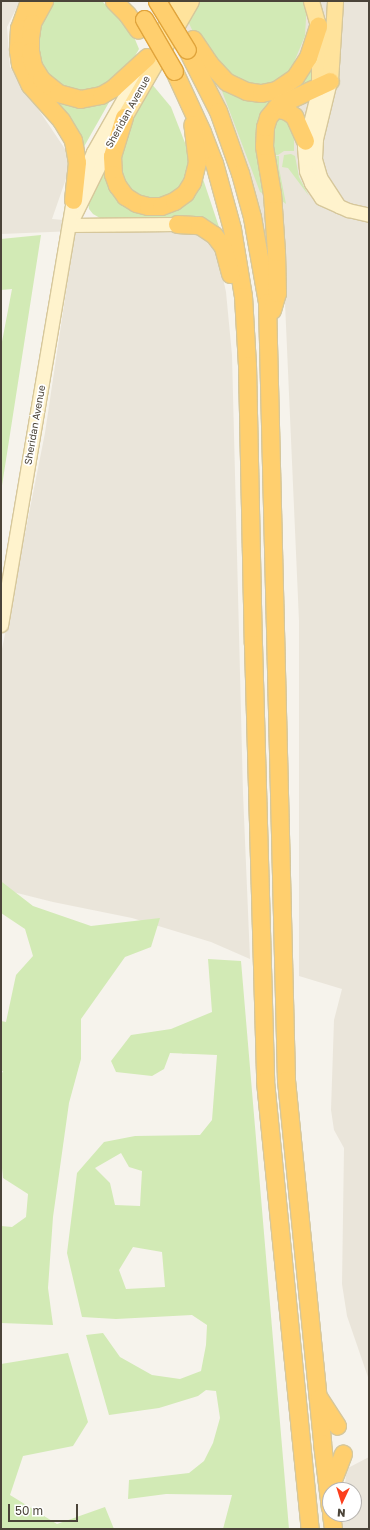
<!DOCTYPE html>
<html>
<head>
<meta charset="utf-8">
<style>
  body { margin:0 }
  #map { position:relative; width:370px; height:1530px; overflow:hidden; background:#f6f3ec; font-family:"Golos Text",sans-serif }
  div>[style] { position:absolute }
  .residential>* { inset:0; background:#eae5da }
  .green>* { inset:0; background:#d2eab5 }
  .roads { filter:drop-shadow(1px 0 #d6c79b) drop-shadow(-1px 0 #d6c79b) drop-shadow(0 1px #d6c79b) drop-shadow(0 -1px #d6c79b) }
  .secondary>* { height:13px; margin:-6.5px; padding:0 6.5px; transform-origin:6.5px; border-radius:6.5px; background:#fff3cd }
  .primary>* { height:15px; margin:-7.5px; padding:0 7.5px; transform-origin:7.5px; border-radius:7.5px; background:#ffe39c }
  .highway>* { height:17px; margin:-8.5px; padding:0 8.5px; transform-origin:8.5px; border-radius:8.5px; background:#ffcf6e }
  .bridges { filter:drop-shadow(1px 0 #e0a43c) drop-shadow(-1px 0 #e0a43c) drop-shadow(0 1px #e0a43c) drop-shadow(0 -1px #e0a43c) }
  .highway-bridge>* { height:17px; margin:-8.5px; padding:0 8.5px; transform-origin:8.5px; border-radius:8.5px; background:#ffcf6e }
  span { translate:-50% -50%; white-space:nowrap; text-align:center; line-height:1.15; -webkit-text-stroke:3.5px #fff; paint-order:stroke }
  .street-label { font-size:10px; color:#4b4439 }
  .frame { position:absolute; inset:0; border:2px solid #4b4439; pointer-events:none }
  .north { position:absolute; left:322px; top:1482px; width:40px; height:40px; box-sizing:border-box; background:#fff; border:1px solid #b7b4b0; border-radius:50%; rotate:184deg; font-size:11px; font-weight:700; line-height:16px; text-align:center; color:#4b4439 }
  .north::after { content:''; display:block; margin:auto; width:14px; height:18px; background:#fc3f1d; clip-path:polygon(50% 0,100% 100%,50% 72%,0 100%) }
  .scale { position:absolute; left:8px; top:1504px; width:70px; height:18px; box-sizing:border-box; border:2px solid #4b4439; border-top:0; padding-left:5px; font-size:12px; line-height:14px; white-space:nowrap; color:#4b4439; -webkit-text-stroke:3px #fff; paint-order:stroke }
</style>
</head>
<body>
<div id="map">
  <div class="residential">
    <div style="clip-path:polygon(1px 1px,20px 1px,7px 27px,10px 67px,67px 152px,68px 173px,52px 219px,200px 232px,216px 245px,226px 292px,232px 355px,243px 793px,250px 959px,211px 942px,132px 918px,53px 902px,1px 889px,1px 654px,45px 433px,75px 231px,1px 234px)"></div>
    <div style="clip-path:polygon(171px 1px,199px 1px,187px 19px,307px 1px,369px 1px,369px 1380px,347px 1316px,342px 1284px,344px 1148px,334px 1130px,331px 1110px,334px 1020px,342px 989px,299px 976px,299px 621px,285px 303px,258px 213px,212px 77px)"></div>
    <div style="clip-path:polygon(369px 1457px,369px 1529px,343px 1529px,343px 1514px,354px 1514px,354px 1490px,345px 1490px,346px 1469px)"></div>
  </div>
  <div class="green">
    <div style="clip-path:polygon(53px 1px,102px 1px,132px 32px,139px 49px,131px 63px,114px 81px,94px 90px,59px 95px,31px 67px,35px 23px,47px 6px)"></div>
    <div style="clip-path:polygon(199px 1px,307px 1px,305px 36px,292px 67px,283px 78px,268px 84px,247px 85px,225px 77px,194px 34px,187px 19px)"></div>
    <div style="clip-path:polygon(312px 61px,313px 87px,266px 107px,258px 121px,255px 141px,264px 194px,260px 192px,222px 91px,226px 87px,250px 97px)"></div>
    <div style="clip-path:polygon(151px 83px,171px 107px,187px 148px,189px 164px,188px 176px,180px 189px,170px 197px,150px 201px,120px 187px,112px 159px,136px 107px)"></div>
    <div style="clip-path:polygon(38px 84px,112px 97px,81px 152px)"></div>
    <div style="clip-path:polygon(277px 117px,290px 119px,294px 136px,294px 151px,284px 151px,278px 155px,270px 155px,267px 146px)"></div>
    <div style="clip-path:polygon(284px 155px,291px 154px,295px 156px,299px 177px,309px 196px,288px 168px,282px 167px)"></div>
    <div style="clip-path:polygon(271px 156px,279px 156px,279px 168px,286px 204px,278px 198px)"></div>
    <div style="clip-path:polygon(106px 165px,107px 177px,155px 211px,202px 176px,221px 233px,100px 218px,93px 214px,89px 209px,88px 202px)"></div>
    <div style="clip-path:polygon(41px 235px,1px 492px,1px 347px,12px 289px,1px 290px,1px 239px)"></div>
    <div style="clip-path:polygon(2px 882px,33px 906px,91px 926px,160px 918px,151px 947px,125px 957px,81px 1019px,81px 1059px,69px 1103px,53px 1217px,48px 1288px,53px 1325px,1px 1323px,1px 1226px,12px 1227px,26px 1217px,28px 1194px,3px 1178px,1px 1158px,1px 1075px,3px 1071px,1px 1071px,1px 1021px,6px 1022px,16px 975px,33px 956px,25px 929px,1px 913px)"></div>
    <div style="clip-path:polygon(evenodd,208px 959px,241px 961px,289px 1529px,223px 1529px,232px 1495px,166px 1494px,128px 1499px,129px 1480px,189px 1473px,204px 1461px,213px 1443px,220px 1418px,216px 1391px,206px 1390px,198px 1396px,159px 1408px,109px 1415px,86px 1335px,103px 1333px,120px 1357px,152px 1375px,180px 1379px,201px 1371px,206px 1345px,207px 1325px,192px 1315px,116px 1319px,82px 1317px,67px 1253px,77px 1173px,104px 1142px,135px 1136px,200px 1135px,212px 1120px,217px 1055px,170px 1053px,164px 1069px,152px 1076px,116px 1072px,111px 1061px,131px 1035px,171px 1029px,212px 1012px,208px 959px,121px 1153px,129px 1167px,142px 1171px,140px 1206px,115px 1205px,110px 1183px,95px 1168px,121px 1153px,208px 959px,133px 1247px,162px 1252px,165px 1287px,126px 1289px,119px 1270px,133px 1247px)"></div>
    <div style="clip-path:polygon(68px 1353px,88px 1422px,73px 1446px,23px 1456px,10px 1495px,57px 1524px,105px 1507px,114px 1529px,1px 1529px,1px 1364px)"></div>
  </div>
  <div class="roads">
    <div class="secondary">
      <div style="left:330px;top:81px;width:60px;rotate:103.6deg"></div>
      <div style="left:316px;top:139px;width:20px;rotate:93deg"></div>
      <div style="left:315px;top:159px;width:19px;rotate:74deg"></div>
      <div style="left:320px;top:177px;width:35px;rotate:57deg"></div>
      <div style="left:319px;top:87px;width:62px;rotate:104deg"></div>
      <div style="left:304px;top:147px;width:24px;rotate:85deg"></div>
      <div style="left:306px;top:171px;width:13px;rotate:67deg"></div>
      <div style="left:311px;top:183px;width:18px;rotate:56deg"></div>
      <div style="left:321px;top:198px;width:30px;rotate:24deg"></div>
      <div style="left:348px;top:210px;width:22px;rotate:13deg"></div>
      <div style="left:73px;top:218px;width:88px;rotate:-63.7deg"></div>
      <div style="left:69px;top:225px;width:108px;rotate:-0.5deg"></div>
      <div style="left:1px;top:625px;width:431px;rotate:-80.4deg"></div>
      <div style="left:73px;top:200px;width:52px;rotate:-67.4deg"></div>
      <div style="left:93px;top:152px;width:99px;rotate:-60.3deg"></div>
    </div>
    <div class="primary">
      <div style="left:311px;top:1px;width:26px;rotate:74deg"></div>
      <div style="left:318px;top:26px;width:14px;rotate:86deg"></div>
      <div style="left:319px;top:40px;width:47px;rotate:90deg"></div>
      <div style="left:164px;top:28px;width:31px;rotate:-61deg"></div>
      <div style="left:330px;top:81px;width:80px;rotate:-86.4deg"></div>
      <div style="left:124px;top:117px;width:134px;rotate:-60deg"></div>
    </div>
    <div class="highway">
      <div style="left:29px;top:1px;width:29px;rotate:110deg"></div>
      <div style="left:19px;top:28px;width:22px;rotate:93deg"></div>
      <div style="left:18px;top:50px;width:14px;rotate:82deg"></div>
      <div style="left:20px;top:64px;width:23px;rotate:65deg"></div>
      <div style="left:30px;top:85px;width:47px;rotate:48.5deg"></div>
      <div style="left:61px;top:120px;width:23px;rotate:59deg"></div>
      <div style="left:73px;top:140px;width:22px;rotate:80deg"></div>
      <div style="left:77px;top:162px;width:38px;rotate:96deg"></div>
      <div style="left:44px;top:1px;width:25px;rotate:119deg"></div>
      <div style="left:32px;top:23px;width:14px;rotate:98deg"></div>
      <div style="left:30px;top:37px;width:14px;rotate:90deg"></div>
      <div style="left:30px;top:51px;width:15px;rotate:79deg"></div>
      <div style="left:33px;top:66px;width:15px;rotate:58deg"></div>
      <div style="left:41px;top:79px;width:22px;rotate:39deg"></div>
      <div style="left:58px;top:93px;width:23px;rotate:15deg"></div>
      <div style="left:80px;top:99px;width:21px;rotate:-11deg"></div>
      <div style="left:101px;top:95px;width:14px;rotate:-30deg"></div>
      <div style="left:113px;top:88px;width:46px;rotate:-42.4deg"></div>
      <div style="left:114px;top:1px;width:18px;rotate:45deg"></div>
      <div style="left:127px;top:14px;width:19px;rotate:55deg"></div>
      <div style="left:193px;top:39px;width:29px;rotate:56deg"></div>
      <div style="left:209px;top:63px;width:26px;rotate:47deg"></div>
      <div style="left:227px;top:82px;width:21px;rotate:25deg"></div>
      <div style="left:246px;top:91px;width:15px;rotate:8deg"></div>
      <div style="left:261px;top:93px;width:15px;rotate:-11deg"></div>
      <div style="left:276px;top:90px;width:23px;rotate:-34deg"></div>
      <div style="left:295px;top:77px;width:24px;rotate:-57deg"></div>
      <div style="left:308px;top:57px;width:33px;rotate:-72deg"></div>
      <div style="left:187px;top:50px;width:68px;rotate:63.1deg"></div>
      <div style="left:218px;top:111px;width:66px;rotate:70.5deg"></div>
      <div style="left:240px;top:173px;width:46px;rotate:74.7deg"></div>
      <div style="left:252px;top:217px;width:86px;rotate:80deg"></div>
      <div style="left:267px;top:302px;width:778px;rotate:88.6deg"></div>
      <div style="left:286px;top:1080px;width:365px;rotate:84.3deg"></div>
      <div style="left:322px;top:1443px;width:65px;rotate:83deg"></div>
      <div style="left:174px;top:71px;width:67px;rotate:65.3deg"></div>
      <div style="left:202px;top:132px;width:33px;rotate:69deg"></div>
      <div style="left:214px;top:163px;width:68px;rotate:74.7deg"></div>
      <div style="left:232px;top:229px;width:68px;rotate:80.7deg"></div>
      <div style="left:243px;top:296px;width:69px;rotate:86.7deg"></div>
      <div style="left:247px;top:365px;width:279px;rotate:88.8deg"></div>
      <div style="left:253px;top:644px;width:437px;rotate:88.4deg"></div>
      <div style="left:265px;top:1081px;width:450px;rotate:84.3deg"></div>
      <div style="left:275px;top:108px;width:12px;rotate:14deg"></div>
      <div style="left:287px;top:111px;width:9px;rotate:36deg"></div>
      <div style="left:294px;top:116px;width:27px;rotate:66deg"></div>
      <div style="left:124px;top:117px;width:41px;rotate:107.1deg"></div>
      <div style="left:112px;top:156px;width:18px;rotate:87deg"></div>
      <div style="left:113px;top:174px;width:12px;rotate:70deg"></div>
      <div style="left:117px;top:185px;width:14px;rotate:54deg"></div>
      <div style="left:125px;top:196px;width:13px;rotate:32deg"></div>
      <div style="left:136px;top:203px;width:12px;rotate:14deg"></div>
      <div style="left:148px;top:206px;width:13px"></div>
      <div style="left:161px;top:206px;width:14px;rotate:-21deg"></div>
      <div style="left:174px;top:201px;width:14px;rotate:-36deg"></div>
      <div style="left:185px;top:193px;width:13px;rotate:-58deg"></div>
      <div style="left:192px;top:182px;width:21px;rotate:-76deg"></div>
      <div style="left:197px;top:162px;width:38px;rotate:-97deg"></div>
      <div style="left:177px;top:224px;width:22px;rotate:3deg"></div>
      <div style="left:199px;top:225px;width:18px;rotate:34deg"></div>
      <div style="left:214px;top:235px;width:15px;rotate:53deg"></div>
      <div style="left:223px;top:247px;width:28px;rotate:75deg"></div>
      <div style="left:272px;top:310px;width:18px;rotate:-74deg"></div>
      <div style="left:277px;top:293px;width:41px;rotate:-91.4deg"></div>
      <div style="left:276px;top:252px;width:58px;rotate:-93.9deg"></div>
      <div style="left:272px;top:194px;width:49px;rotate:-99.5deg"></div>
      <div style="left:264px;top:146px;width:19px;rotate:-87deg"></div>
      <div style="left:265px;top:127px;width:10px;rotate:-73deg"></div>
      <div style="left:268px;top:117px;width:16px;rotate:-50deg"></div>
      <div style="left:278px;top:105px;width:57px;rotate:-24.8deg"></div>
      <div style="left:319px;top:1398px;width:33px;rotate:57deg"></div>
      <div style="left:329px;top:1490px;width:39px;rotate:-69deg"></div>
      <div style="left:331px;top:1514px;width:15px;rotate:82deg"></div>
    </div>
  </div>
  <div class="bridges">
    <div class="highway-bridge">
      <div style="left:157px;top:1px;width:57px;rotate:58.5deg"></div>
      <div style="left:144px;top:19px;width:60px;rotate:60deg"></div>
    </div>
  </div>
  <div class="street-label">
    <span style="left:128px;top:112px;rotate:-61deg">Sheridan Avenue</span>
    <span style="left:35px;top:425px;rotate:-80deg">Sheridan Avenue</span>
  </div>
  <div class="frame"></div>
  <div class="north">N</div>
  <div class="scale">50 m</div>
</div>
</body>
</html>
